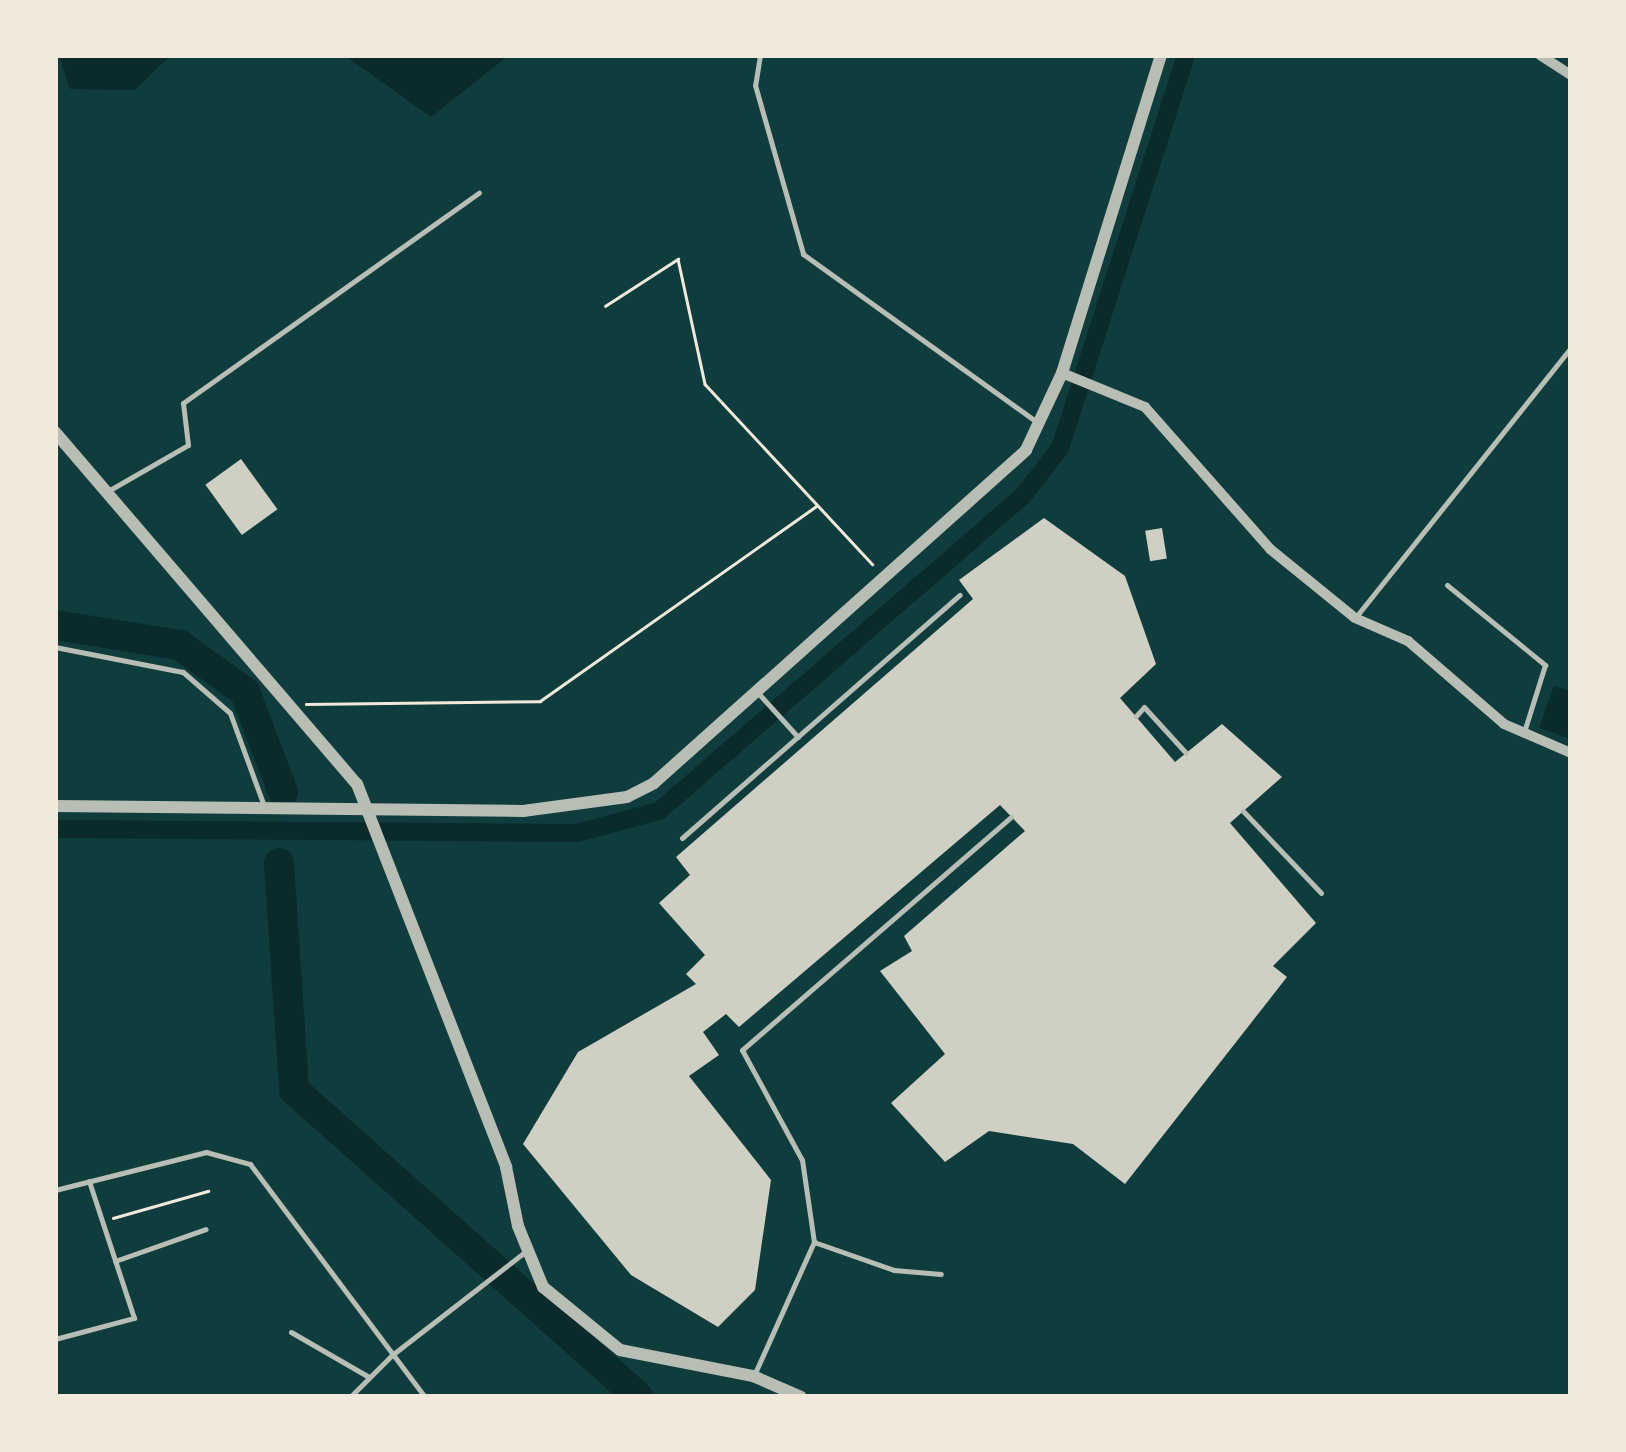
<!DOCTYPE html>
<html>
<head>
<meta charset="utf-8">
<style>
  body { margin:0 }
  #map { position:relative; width:1626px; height:1452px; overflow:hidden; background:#0f3d3e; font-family:"Noto Serif",serif }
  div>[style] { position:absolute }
  .water>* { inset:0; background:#0a2a2b }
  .canal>* { height:18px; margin:-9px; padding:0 9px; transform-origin:9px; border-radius:9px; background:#0a2a2b }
  .river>* { height:30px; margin:-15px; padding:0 15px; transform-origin:15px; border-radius:15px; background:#0a2a2b }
  .building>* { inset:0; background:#cfcfc3; transform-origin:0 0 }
  .path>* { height:2.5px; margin:-1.25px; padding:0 1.25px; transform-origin:1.25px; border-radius:1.25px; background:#f1e9da }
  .service>* { height:5px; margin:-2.5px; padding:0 2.5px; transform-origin:2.5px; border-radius:2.5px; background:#b8beb3 }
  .minor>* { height:10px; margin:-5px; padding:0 5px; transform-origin:5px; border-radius:5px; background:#b8beb3 }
  .tertiary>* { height:12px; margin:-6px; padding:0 6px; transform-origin:6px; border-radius:6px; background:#b8beb3 }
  span { translate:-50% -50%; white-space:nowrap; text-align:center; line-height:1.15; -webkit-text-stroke:10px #f1e9da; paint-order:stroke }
  .frame { position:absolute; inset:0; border:58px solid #f1e9da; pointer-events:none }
</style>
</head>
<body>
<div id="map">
  <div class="water">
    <div style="clip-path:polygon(59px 55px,171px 55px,135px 90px,70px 89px)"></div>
    <div style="clip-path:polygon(344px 55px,509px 55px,431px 117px)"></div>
    <div style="clip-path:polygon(1554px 686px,1571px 691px,1571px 739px,1539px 728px)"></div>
  </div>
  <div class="canal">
    <div style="left:55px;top:829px;width:522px;rotate:0.44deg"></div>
    <div style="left:577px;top:833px;width:85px;rotate:-15deg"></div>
    <div style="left:659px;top:811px;width:480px;rotate:-40.9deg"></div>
    <div style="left:1022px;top:497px;width:62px;rotate:-52.2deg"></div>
    <div style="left:1060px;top:448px;width:413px;rotate:-72.2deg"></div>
  </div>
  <div class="river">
    <div style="left:55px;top:625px;width:127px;rotate:9.1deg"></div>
    <div style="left:180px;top:645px;width:80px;rotate:35.9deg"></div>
    <div style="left:245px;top:692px;width:107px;rotate:69.2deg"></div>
    <div style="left:279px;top:863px;width:227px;rotate:86.2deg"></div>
    <div style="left:294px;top:1090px;width:461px;rotate:41.7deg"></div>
  </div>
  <div class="building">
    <div style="left:241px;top:459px;width:62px;height:44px;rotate:54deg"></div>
    <div style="clip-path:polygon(1044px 518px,1125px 576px,1156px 664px,1120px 698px,1175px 762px,1222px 724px,1282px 777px,1230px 823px,1316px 923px,1273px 966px,1287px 977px,1125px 1184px,1073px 1144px,989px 1131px,945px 1162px,891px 1103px,945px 1054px,880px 971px,912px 951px,904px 936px,1025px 831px,1000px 805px,739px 1027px,726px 1014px,703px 1032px,719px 1055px,689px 1076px,771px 1180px,755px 1290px,718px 1327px,631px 1275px,523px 1144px,578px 1052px,696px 984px,686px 974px,705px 955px,659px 903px,690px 875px,676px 857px,973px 599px,959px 580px)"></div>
    <div style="left:1162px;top:528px;width:31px;height:17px;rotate:81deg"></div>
  </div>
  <div class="path">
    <div style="left:605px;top:306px;width:87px;rotate:-32.8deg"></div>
    <div style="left:678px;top:259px;width:128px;rotate:77.8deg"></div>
    <div style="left:705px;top:384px;width:246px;rotate:47.1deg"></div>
    <div style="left:306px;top:704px;width:234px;rotate:-0.7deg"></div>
    <div style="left:540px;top:701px;width:338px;rotate:-35.2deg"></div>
    <div style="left:113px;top:1218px;width:99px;rotate:-15.9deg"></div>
  </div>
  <div class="service">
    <div style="left:760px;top:55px;width:30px;rotate:99deg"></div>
    <div style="left:755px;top:85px;width:176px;rotate:74.1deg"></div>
    <div style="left:803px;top:254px;width:286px;rotate:35.7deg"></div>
    <div style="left:108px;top:491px;width:92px;rotate:-29.9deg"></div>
    <div style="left:188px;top:445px;width:42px;rotate:-96.8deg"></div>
    <div style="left:183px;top:403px;width:363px;rotate:-35.4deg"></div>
    <div style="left:1447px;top:585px;width:127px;rotate:39.2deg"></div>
    <div style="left:1545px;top:665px;width:70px;rotate:107.4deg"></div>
    <div style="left:1355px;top:618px;width:347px;rotate:-51.4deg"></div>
    <div style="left:55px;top:647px;width:130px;rotate:11.1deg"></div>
    <div style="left:183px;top:672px;width:62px;rotate:41.1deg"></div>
    <div style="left:230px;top:713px;width:99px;rotate:69.9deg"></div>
    <div style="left:759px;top:694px;width:58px;rotate:47.8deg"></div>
    <div style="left:1136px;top:716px;width:12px;rotate:-48deg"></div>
    <div style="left:1144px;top:707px;width:62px;rotate:47.6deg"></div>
    <div style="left:1243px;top:811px;width:113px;rotate:46.4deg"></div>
    <div style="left:682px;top:838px;width:369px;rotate:-41.2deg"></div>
    <div style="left:55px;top:1190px;width:156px;rotate:-14.1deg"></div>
    <div style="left:206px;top:1152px;width:46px;rotate:15.3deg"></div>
    <div style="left:250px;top:1164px;width:291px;rotate:53.1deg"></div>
    <div style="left:814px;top:1242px;width:83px;rotate:-98.3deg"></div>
    <div style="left:802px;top:1160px;width:125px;rotate:-118.6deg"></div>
    <div style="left:742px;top:1050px;width:356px;rotate:-40.9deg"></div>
    <div style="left:115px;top:1261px;width:96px;rotate:-19.4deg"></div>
    <div style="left:291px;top:1332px;width:90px;rotate:30deg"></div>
    <div style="left:55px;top:1339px;width:82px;rotate:-14.9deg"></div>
    <div style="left:134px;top:1318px;width:144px;rotate:-108.2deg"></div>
    <div style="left:755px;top:1373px;width:144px;rotate:-65.8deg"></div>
    <div style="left:814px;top:1242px;width:85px;rotate:19.3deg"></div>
    <div style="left:894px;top:1270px;width:47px;rotate:4.9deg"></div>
    <div style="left:350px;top:1397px;width:59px;rotate:-45deg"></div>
    <div style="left:392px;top:1355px;width:168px;rotate:-37.8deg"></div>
  </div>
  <div class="minor">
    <div style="left:1540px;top:55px;width:37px;rotate:33deg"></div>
    <div style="left:1062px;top:373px;width:90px;rotate:22.3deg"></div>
    <div style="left:1145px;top:407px;width:189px;rotate:48.6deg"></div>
    <div style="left:1270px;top:549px;width:109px;rotate:39.1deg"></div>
    <div style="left:1355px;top:618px;width:58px;rotate:23.5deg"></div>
    <div style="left:1408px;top:641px;width:127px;rotate:40.8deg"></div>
    <div style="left:1504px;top:724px;width:73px;rotate:23.4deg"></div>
  </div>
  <div class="tertiary">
    <div style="left:55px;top:432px;width:464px;rotate:49.4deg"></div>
    <div style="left:357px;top:784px;width:411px;rotate:68.7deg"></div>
    <div style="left:506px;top:1167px;width:60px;rotate:78.5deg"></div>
    <div style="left:518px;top:1226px;width:66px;rotate:67.7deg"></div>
    <div style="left:543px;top:1287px;width:99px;rotate:39.3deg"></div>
    <div style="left:620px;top:1350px;width:136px;rotate:11.1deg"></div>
    <div style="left:753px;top:1376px;width:52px;rotate:23.6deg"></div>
    <div style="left:55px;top:806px;width:468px;rotate:0.6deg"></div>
    <div style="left:523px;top:811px;width:105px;rotate:-7.7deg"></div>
    <div style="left:627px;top:797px;width:30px;rotate:-27deg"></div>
    <div style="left:654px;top:783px;width:499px;rotate:-41.8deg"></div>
    <div style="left:1026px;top:450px;width:85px;rotate:-64.9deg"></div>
    <div style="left:1062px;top:373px;width:333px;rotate:-72.7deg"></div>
  </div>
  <div class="frame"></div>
</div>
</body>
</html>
